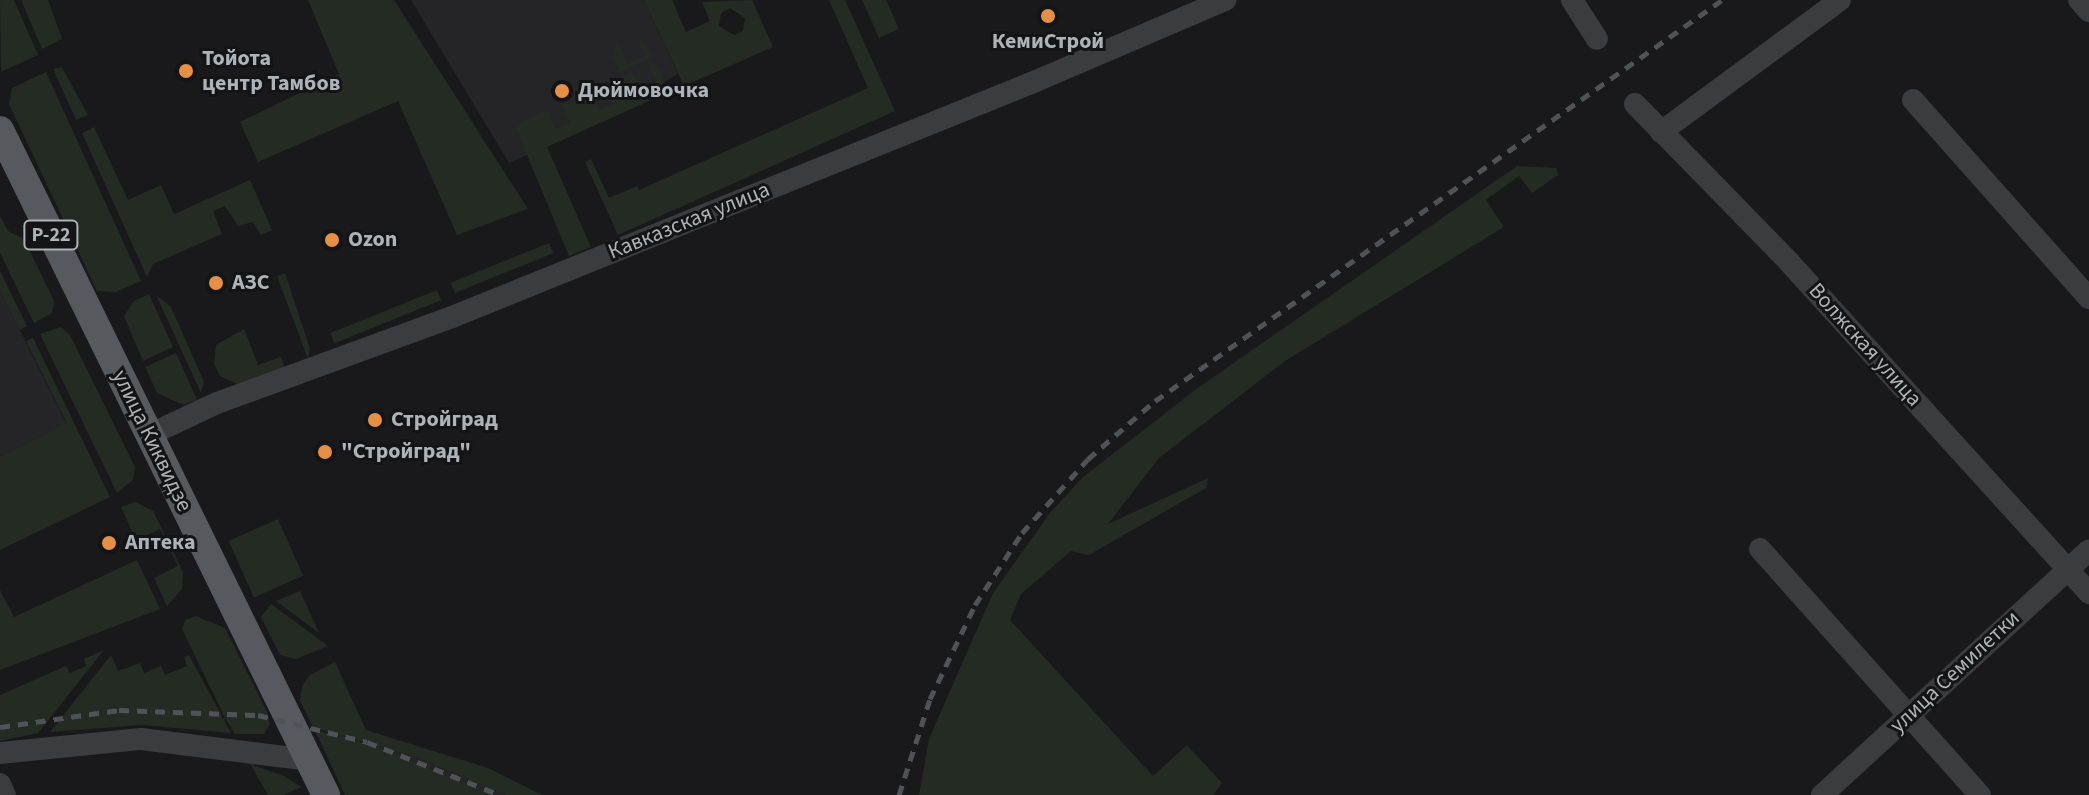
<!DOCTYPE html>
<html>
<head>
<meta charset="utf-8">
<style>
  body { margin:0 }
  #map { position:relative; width:2089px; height:795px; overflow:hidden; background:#19191b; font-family:"Source Sans 3",sans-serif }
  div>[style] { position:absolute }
  .built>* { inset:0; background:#252528 }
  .green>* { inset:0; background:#232b23; transform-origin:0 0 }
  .minor>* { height:22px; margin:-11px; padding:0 11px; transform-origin:11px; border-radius:11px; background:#3a3c40 }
  .major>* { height:28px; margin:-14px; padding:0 14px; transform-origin:14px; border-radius:14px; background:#565a5e }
  .rail>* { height:5px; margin-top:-2.5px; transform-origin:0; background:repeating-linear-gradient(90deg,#4f5256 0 10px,transparent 0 18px) }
  .dots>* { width:22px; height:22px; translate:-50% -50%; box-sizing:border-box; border:4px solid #141416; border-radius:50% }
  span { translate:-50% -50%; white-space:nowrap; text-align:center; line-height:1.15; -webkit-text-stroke:6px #141416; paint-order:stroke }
  .shield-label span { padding:2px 6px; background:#141416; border:2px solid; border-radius:6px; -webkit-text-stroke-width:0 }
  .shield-label { font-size:20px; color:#acb3b9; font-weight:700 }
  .poi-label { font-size:22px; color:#acb3b9; font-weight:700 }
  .left { translate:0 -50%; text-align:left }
  .street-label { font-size:22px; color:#acb3b9 }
</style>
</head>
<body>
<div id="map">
  <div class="built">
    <div style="clip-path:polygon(411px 0,644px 0,678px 74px,664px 82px,651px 100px,509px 163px)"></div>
    <div style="clip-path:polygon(0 290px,67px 424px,0 457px)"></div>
    <div style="clip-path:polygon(313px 727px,416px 757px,505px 795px,495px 795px)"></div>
  </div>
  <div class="green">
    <div style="clip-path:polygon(0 0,14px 0,38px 55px,1px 72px)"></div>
    <div style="clip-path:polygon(21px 0,48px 0,62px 39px,42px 49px)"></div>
    <div style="clip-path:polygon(308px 0,394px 0,528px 209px,457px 235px,398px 101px,258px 162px,240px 122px,339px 74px)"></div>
    <div style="clip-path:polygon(evenodd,644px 0,672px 0,686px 32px,710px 21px,702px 2px,752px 0,773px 47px,684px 86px,644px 0,730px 8px,745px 18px,743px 31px,734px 35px,719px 26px,721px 13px,730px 8px)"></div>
    <div style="clip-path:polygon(829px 0,845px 0,895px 111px,618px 235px,585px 162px,591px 159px,609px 198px,637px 186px,639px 190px,868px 88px)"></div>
    <div style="clip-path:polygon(862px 0,886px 0,899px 29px,879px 38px)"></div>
    <div style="clip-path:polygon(636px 33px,653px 57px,620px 72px,613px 56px,617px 42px,627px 64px,645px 56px)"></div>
    <div style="clip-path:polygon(655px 62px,664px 82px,651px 100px,547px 147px,591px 247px,569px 256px,515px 126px,547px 110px,555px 129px,570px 123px,562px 104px,591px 91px,599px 110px,613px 104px,605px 84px,633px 72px,641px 89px,656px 82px,649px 65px)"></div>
    <div style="clip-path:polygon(62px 67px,88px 115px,76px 120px,53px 69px)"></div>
    <div style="clip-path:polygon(46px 72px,141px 281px,116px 292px,97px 291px,9px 104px,12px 88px)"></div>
    <div style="clip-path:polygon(94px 127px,128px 200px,161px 185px,174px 214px,250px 180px,272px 230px,261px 235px,253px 222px,238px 226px,225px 206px,213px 211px,222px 234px,153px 264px,147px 277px,82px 133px)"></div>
    <div style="clip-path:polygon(1517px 166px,1557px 168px,1558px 175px,1532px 193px,1519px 176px,1486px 200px,1504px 227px,1285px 361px,1159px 458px,1108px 524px,1208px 478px,1206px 488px,1089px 555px,1071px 551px,1021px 594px,1010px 620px,1153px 776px,1187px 745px,1222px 783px,1213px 795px,919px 795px,929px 739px,993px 593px,1050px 513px,1083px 477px,1199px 387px)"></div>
    <div style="clip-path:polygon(0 216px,8px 231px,24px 239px,54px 301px,52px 313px,34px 323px,0 253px)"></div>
    <div style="left:549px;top:243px;width:11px;height:106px;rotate:68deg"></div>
    <div style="clip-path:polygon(0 271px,27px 326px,20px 330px,0 290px)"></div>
    <div style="clip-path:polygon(285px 273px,310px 349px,308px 359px,277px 276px)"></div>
    <div style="left:437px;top:290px;width:11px;height:115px;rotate:68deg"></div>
    <div style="clip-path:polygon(149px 294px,173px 347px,143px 361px,124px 316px,134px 301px)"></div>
    <div style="clip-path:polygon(156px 295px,171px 307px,204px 382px,201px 393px)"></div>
    <div style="clip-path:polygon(61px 327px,70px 335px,135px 467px,133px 480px,117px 493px,40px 334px)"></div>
    <div style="clip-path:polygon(244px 329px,258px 365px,281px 357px,285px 368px,237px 384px,220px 376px,214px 364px,216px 345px)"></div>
    <div style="clip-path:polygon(33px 338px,110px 497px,0 550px,0 457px,67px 423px,26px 341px)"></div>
    <div style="clip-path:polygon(176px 353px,197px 400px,183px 405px,157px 393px,145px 367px)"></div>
    <div style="clip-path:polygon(135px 502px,153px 511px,183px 572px,182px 589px,167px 606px,154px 578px,178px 566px,160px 529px,136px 540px,121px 507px)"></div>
    <div style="left:278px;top:519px;width:62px;height:54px;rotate:66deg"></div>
    <div style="clip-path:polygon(137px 560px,160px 609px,0 670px,0 590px,14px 617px)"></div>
    <div style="clip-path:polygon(300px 591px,319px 633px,276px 601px)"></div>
    <div style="clip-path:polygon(271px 604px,328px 646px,296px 659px,280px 655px,261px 617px)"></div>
    <div style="clip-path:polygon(196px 616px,225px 628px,267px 712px,270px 724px,264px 734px,235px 734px,225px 718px,182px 629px,185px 620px)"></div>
    <div style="clip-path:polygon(104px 650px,38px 733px,0 741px,0 695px,66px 666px,70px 673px,86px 666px,84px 659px)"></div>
    <div style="clip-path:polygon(111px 655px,118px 671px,140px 663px,144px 673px,161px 666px,165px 675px,187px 666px,184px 657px,189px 655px,231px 733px,142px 725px,50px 732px)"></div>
    <div style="clip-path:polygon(335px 662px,366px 730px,488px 768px,542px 795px,505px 795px,416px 757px,313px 727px,300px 701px,302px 686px,310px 675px)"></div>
    <div style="clip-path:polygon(315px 730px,373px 745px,495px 795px,345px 795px)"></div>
    <div style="clip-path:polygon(250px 764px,284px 776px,301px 787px,284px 795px,268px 795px)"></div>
  </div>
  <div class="minor">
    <div style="left:1572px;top:0;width:46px;rotate:57.3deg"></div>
    <div style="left:2079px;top:0;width:15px;rotate:48deg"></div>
    <div style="left:1913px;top:100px;width:265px;rotate:48.4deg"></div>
    <div style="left:1635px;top:104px;width:221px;rotate:45.7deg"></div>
    <div style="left:1789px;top:262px;width:447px;rotate:47.8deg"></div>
    <div style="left:1661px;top:132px;width:222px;rotate:-36.4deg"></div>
    <div style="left:149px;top:435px;width:75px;rotate:-25.2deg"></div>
    <div style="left:217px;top:403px;width:250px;rotate:-20.1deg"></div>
    <div style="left:452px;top:317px;width:630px;rotate:-22deg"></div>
    <div style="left:1036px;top:81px;width:206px;rotate:-23.2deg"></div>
    <div style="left:1760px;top:549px;width:330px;rotate:48.2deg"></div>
    <div style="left:0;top:753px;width:142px;rotate:-5.7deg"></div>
    <div style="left:141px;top:739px;width:169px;rotate:7.1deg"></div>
    <div style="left:0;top:784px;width:12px;rotate:66deg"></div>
    <div style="left:1822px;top:795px;width:362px;rotate:-42.5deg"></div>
  </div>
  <div class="major">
    <div style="left:0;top:130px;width:741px;rotate:63.88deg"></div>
  </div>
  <div class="rail">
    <div style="left:0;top:727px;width:120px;rotate:-8.1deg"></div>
    <div style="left:119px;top:710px;width:139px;rotate:2.1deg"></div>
    <div style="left:258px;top:715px;width:112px;rotate:13.9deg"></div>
    <div style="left:367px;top:742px;width:143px;rotate:21.7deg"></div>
    <div style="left:899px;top:795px;width:101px;rotate:-72.1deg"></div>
    <div style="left:930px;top:699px;width:104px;rotate:-64.4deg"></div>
    <div style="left:975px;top:605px;width:86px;rotate:-56.9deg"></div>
    <div style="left:1022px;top:533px;width:99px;rotate:-48.3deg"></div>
    <div style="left:1088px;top:459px;width:89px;rotate:-40.9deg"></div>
    <div style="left:1155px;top:401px;width:694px;rotate:-35.27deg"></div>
  </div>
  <div class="dots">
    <div style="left:1048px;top:16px;background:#e59046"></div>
    <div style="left:186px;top:71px;background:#e59046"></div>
    <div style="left:562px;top:91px;background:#e59046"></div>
    <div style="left:332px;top:240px;background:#e59046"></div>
    <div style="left:216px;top:283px;background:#e59046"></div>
    <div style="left:375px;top:420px;background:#e59046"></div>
    <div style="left:325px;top:452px;background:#e59046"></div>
    <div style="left:109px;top:543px;background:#e59046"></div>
  </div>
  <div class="shield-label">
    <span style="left:51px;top:235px">Р-22</span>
  </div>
  <div class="poi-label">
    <span style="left:1048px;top:42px">КемиСтрой</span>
    <span class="left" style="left:202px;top:71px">Тойота<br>центр Тамбов</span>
    <span class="left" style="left:578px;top:91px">Дюймовочка</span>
    <span class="left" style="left:348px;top:240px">Ozon</span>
    <span class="left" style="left:232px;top:283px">АЗС</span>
    <span class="left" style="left:391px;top:420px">Стройград</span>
    <span class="left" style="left:341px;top:452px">"Стройград"</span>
    <span class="left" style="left:125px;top:543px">Аптека</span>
  </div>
  <div class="street-label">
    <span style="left:689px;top:221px;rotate:-22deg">Кавказская улица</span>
    <span style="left:1865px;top:345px;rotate:48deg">Волжская улица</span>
    <span style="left:152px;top:441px;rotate:64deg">улица Киквидзе</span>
    <span style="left:1955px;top:672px;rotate:-43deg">улица Семилетки</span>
  </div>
</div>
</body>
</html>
